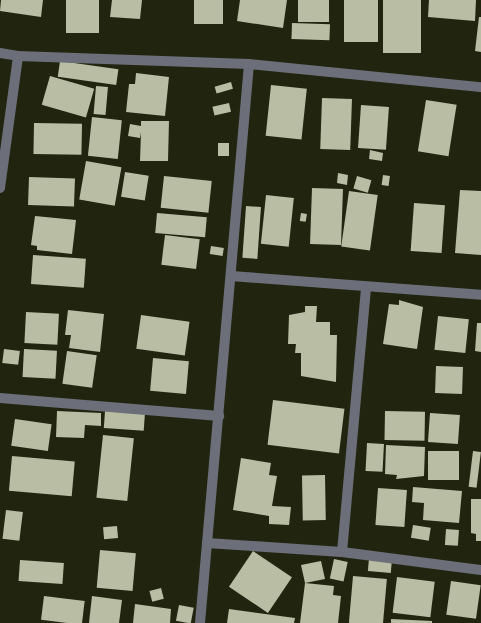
<!DOCTYPE html>
<html>
<head>
<meta charset="utf-8">
<style>
  body { margin:0 }
  #map { position:relative; width:481px; height:623px; overflow:hidden; background:#21240f; font-family:"DM Sans",sans-serif }
  div>[style] { position:absolute }
  .building>* { inset:0; background:#b8bda3; transform-origin:0 0 }
  .minor>* { height:10px; margin:-5px; padding:0 5px; transform-origin:5px; border-radius:5px; background:#6c6f79 }
  span { translate:-50% -50%; white-space:nowrap; text-align:center; line-height:1.15; -webkit-text-stroke:4px #0b0d05; paint-order:stroke }
</style>
</head>
<body>
<div id="map">
  <div class="building">
    <div style="clip-path:polygon(1px 0,43px 0,41px 17px,0 11px)"></div>
    <div style="left:66px;top:0;width:33px;height:33px"></div>
    <div style="clip-path:polygon(112px 0,142px 0,140px 19px,110px 17px)"></div>
    <div style="left:194px;top:0;width:29px;height:24px"></div>
    <div style="clip-path:polygon(240px 0,287px 0,283px 28px,237px 21px)"></div>
    <div style="left:298px;top:0;width:31px;height:22px"></div>
    <div style="left:344px;top:0;width:34px;height:42px"></div>
    <div style="left:383px;top:0;width:38px;height:53px"></div>
    <div style="clip-path:polygon(429px 0,476px 0,475px 21px,428px 17px)"></div>
    <div style="clip-path:polygon(479px 17px,481px 17px,481px 52px,475px 51px)"></div>
    <div style="left:292px;top:23px;width:38px;height:16px;rotate:2deg"></div>
    <div style="left:60px;top:61px;width:59px;height:16px;rotate:8deg"></div>
    <div style="clip-path:polygon(136px 73px,169px 77px,165px 116px,126px 112px,129px 84px,135px 84px)"></div>
    <div style="left:50px;top:76px;width:46px;height:30px;rotate:16deg"></div>
    <div style="left:231px;top:82px;width:7px;height:17px;rotate:74deg"></div>
    <div style="left:271px;top:85px;width:36px;height:51px;rotate:6deg"></div>
    <div style="left:96px;top:86px;width:12px;height:28px;rotate:5deg"></div>
    <div style="left:322px;top:98px;width:30px;height:51px;rotate:2deg"></div>
    <div style="left:426px;top:100px;width:31px;height:52px;rotate:9deg"></div>
    <div style="left:229px;top:103px;width:9px;height:17px;rotate:77deg"></div>
    <div style="left:361px;top:105px;width:28px;height:43px;rotate:4deg"></div>
    <div style="left:92px;top:117px;width:30px;height:39px;rotate:6deg"></div>
    <div style="clip-path:polygon(141px 121px,169px 121px,168px 161px,140px 161px,141px 132px,140px 138px,128px 136px,130px 124px,141px 126px)"></div>
    <div style="left:34px;top:123px;width:48px;height:31px;rotate:1deg"></div>
    <div style="left:218px;top:143px;width:11px;height:13px"></div>
    <div style="clip-path:polygon(370px 150px,383px 153px,382px 161px,369px 159px)"></div>
    <div style="left:86px;top:161px;width:36px;height:39px;rotate:10deg"></div>
    <div style="left:125px;top:172px;width:24px;height:25px;rotate:9deg"></div>
    <div style="clip-path:polygon(338px 173px,348px 175px,347px 185px,337px 183px)"></div>
    <div style="left:383px;top:175px;width:7px;height:10px;rotate:8deg"></div>
    <div style="left:164px;top:176px;width:48px;height:32px;rotate:6deg"></div>
    <div style="left:357px;top:176px;width:15px;height:13px;rotate:16deg"></div>
    <div style="left:29px;top:177px;width:46px;height:28px;rotate:2deg"></div>
    <div style="left:312px;top:188px;width:31px;height:56px;rotate:2deg"></div>
    <div style="clip-path:polygon(460px 190px,481px 191px,481px 255px,455px 253px)"></div>
    <div style="left:349px;top:191px;width:29px;height:56px;rotate:8deg"></div>
    <div style="left:266px;top:195px;width:28px;height:49px;rotate:6deg"></div>
    <div style="left:414px;top:203px;width:31px;height:48px;rotate:4deg"></div>
    <div style="left:246px;top:206px;width:15px;height:52px;rotate:4deg"></div>
    <div style="left:157px;top:213px;width:50px;height:20px;rotate:5deg"></div>
    <div style="left:301px;top:213px;width:6px;height:8px;rotate:9deg"></div>
    <div style="clip-path:polygon(35px 216px,76px 220px,72px 254px,37px 250px,37px 246px,31px 245px)"></div>
    <div style="left:165px;top:235px;width:35px;height:30px;rotate:7deg"></div>
    <div style="left:211px;top:246px;width:13px;height:8px;rotate:9deg"></div>
    <div style="left:33px;top:255px;width:53px;height:29px;rotate:4deg"></div>
    <div style="clip-path:polygon(399px 300px,423px 307px,417px 349px,383px 344px,389px 304px,399px 305px)"></div>
    <div style="clip-path:polygon(305px 306px,317px 306px,316px 322px,330px 322px,330px 335px,337px 335px,336px 382px,301px 376px,301px 353px,295px 353px,296px 344px,288px 344px,289px 315px,305px 312px)"></div>
    <div style="clip-path:polygon(68px 310px,104px 314px,100px 352px,69px 348px,71px 335px,65px 335px)"></div>
    <div style="left:26px;top:312px;width:33px;height:31px;rotate:3deg"></div>
    <div style="left:141px;top:315px;width:49px;height:34px;rotate:8deg"></div>
    <div style="left:438px;top:316px;width:31px;height:34px;rotate:6deg"></div>
    <div style="clip-path:polygon(477px 323px,481px 323px,481px 352px,475px 351px)"></div>
    <div style="left:4px;top:349px;width:16px;height:14px;rotate:7deg"></div>
    <div style="left:24px;top:349px;width:33px;height:28px;rotate:3deg"></div>
    <div style="left:67px;top:351px;width:30px;height:33px;rotate:8deg"></div>
    <div style="left:153px;top:358px;width:36px;height:33px;rotate:5deg"></div>
    <div style="left:436px;top:366px;width:27px;height:27px;rotate:2deg"></div>
    <div style="left:273px;top:400px;width:72px;height:45px;rotate:7deg"></div>
    <div style="clip-path:polygon(57px 411px,101px 413px,101px 426px,85px 425px,84px 438px,56px 437px)"></div>
    <div style="left:105px;top:411px;width:40px;height:17px;rotate:4deg"></div>
    <div style="left:385px;top:411px;width:40px;height:29px;rotate:1deg"></div>
    <div style="left:430px;top:413px;width:30px;height:29px;rotate:4deg"></div>
    <div style="left:15px;top:419px;width:37px;height:27px;rotate:8deg"></div>
    <div style="left:103px;top:435px;width:31px;height:63px;rotate:6deg"></div>
    <div style="left:367px;top:443px;width:17px;height:28px;rotate:3deg"></div>
    <div style="clip-path:polygon(386px 445px,425px 447px,424px 476px,396px 479px,397px 475px,385px 474px)"></div>
    <div style="left:428px;top:451px;width:31px;height:29px"></div>
    <div style="left:473px;top:451px;width:8px;height:36px;rotate:7deg"></div>
    <div style="left:12px;top:456px;width:63px;height:35px;rotate:5deg"></div>
    <div style="clip-path:polygon(241px 458px,271px 463px,269px 475px,277px 476px,272px 506px,291px 507px,289px 525px,269px 524px,269px 516px,233px 510px)"></div>
    <div style="left:325px;top:475px;width:45px;height:23px;rotate:89deg"></div>
    <div style="clip-path:polygon(413px 487px,462px 491px,459px 523px,423px 520px,424px 503px,412px 502px)"></div>
    <div style="left:378px;top:488px;width:29px;height:37px;rotate:4deg"></div>
    <div style="clip-path:polygon(471px 499px,481px 499px,481px 541px,476px 541px,476px 534px,471px 533px)"></div>
    <div style="left:6px;top:510px;width:17px;height:29px;rotate:7deg"></div>
    <div style="left:413px;top:525px;width:18px;height:13px;rotate:9deg"></div>
    <div style="left:117px;top:526px;width:12px;height:14px;rotate:85deg"></div>
    <div style="left:446px;top:529px;width:13px;height:16px;rotate:4deg"></div>
    <div style="left:100px;top:550px;width:36px;height:38px;rotate:5deg"></div>
    <div style="left:253px;top:551px;width:47px;height:43px;rotate:34deg"></div>
    <div style="left:369px;top:558px;width:23px;height:13px;rotate:5deg"></div>
    <div style="left:334px;top:559px;width:14px;height:20px;rotate:12deg"></div>
    <div style="left:20px;top:560px;width:44px;height:21px;rotate:4deg"></div>
    <div style="clip-path:polygon(321px 561px,325px 579px,305px 583px,334px 586px,333px 595px,341px 596px,338px 623px,300px 623px,305px 583px,301px 565px)"></div>
    <div style="left:353px;top:576px;width:34px;height:47px;rotate:5deg"></div>
    <div style="left:397px;top:577px;width:38px;height:36px;rotate:7deg"></div>
    <div style="left:451px;top:581px;width:30px;height:34px;rotate:8deg"></div>
    <div style="left:161px;top:588px;width:11px;height:12px;rotate:75deg"></div>
    <div style="left:44px;top:596px;width:41px;height:24px;rotate:7deg"></div>
    <div style="clip-path:polygon(92px 596px,122px 600px,119px 623px,89px 623px)"></div>
    <div style="clip-path:polygon(135px 604px,171px 609px,170px 623px,133px 623px)"></div>
    <div style="left:179px;top:605px;width:15px;height:16px;rotate:11deg"></div>
    <div style="clip-path:polygon(229px 609px,295px 618px,294px 623px,227px 623px)"></div>
    <div style="clip-path:polygon(391px 619px,432px 621px,432px 623px,391px 623px)"></div>
  </div>
  <div class="minor">
    <div style="left:0;top:53px;width:18px;rotate:9deg"></div>
    <div style="left:18px;top:56px;width:231px;rotate:2deg"></div>
    <div style="left:249px;top:64px;width:233px;rotate:5.7deg"></div>
    <div style="left:0;top:188px;width:133px;rotate:-82.2deg"></div>
    <div style="left:231px;top:276px;width:251px;rotate:4.3deg"></div>
    <div style="left:0;top:398px;width:220px;rotate:4.7deg"></div>
    <div style="left:207px;top:543px;width:135px;rotate:3.8deg"></div>
    <div style="left:342px;top:552px;width:140px;rotate:7.4deg"></div>
    <div style="left:342px;top:552px;width:266px;rotate:-84.8deg"></div>
    <div style="left:200px;top:623px;width:561px;rotate:-84.99deg"></div>
  </div>
</div>
</body>
</html>
